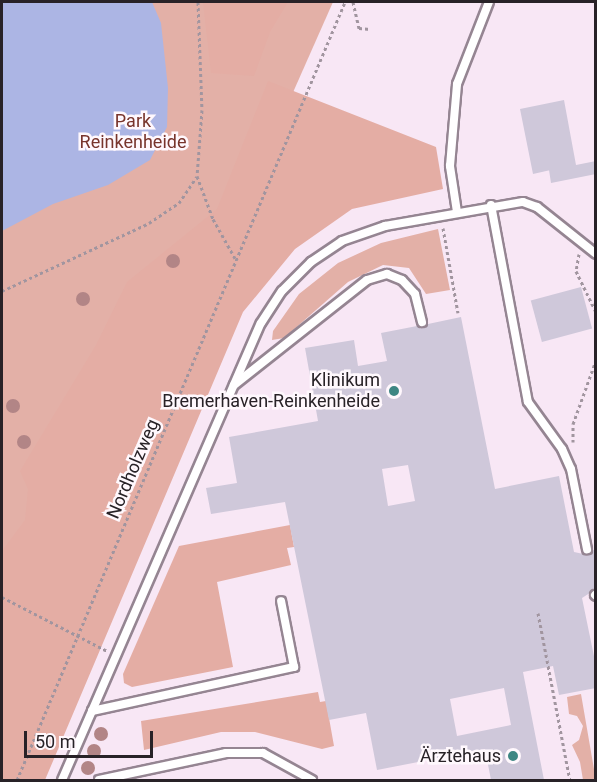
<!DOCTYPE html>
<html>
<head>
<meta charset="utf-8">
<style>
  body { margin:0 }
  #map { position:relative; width:597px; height:782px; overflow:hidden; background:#f8e7f5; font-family:Roboto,sans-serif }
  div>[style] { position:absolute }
  .green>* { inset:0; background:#e3b0a7 }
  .forest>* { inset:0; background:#e4ada4 }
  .water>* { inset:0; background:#acb5e4 }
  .building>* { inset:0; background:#cfc8da; transform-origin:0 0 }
  .path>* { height:3px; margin-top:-1.5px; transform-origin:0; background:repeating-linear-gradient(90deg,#a1959f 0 3px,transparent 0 6px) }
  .roads { filter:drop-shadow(2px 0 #958592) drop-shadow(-2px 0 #958592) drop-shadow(0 2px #958592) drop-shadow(0 -2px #958592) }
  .service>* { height:8px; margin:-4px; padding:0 4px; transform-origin:4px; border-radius:4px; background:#fff }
  .trees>* { width:14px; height:14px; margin:-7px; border-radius:50%; background:#b28586 }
  .dots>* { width:16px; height:16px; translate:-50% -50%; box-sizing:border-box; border:3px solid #fff8fd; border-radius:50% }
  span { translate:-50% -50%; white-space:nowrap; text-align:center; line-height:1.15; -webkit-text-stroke:5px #fff8fd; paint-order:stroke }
  .park-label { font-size:18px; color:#78342c }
  .poi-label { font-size:18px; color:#282227 }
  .right { translate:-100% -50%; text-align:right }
  .street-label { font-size:18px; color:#282227 }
  .frame { position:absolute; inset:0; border:3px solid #282227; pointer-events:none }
  .scale { position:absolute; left:24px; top:731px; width:129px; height:27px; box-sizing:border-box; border:3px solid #282227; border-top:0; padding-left:8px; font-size:18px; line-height:21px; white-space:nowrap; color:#282227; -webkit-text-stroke:4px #fff8fd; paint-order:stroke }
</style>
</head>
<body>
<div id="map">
  <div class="green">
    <div style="clip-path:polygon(2px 2px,333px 2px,2px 750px)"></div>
    <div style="clip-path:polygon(438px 229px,450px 290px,426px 294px,409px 268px,383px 265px,348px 282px,284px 338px,272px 340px,273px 331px,299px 294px,338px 263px,381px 243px)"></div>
    <div style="clip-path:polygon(581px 694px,595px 775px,595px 780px,583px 780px,580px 762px,572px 745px,579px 740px,583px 726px,577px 716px,569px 714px,567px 697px)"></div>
  </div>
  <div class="forest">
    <div style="clip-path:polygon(203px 2px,288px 2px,270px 32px,254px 76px,211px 73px)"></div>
    <div style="clip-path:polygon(268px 81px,436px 147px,443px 189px,352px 209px,295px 249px,243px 312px,45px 780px,2px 780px,2px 551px,25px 520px,28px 489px,20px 471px,96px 345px,127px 282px,217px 209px)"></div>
    <div style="clip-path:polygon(290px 525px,294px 547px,287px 548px,291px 565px,217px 582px,233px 667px,132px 687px,124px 683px,123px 674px,179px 546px)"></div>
    <div style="clip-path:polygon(318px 692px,320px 702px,326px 701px,334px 746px,322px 749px,255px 732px,221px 732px,144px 750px,141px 721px)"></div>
  </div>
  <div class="water">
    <div style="clip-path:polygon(2px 2px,152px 2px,161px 23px,168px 88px,167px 127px,150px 160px,108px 185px,53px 204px,2px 231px)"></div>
  </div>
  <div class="building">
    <div style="clip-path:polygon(564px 100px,576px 165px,596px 161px,596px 174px,551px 183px,549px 170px,555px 169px,533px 174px,520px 109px)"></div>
    <div style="left:581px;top:287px;width:43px;height:52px;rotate:75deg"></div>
    <div style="clip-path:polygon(evenodd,461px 317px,495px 489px,559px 476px,574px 552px,588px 555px,596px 548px,596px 589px,582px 598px,596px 666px,596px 688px,559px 695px,553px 666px,523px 672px,544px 780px,491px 780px,485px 749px,377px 770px,366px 713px,329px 720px,285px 502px,211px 514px,206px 488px,237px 483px,229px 437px,318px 421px,305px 348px,354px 340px,358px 366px,387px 361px,381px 333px,417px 326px,423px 328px,428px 324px,461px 317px,408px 465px,415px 501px,388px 506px,382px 469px,408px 465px,461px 317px,504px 688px,511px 725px,457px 736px,450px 699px,504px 688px)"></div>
  </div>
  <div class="path">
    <div style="left:198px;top:2px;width:108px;rotate:87.9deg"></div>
    <div style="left:202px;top:110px;width:66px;rotate:94.3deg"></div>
    <div style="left:197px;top:176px;width:46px;rotate:69.6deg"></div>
    <div style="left:213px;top:219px;width:47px;rotate:60.7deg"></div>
    <div style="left:353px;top:2px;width:27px;rotate:77deg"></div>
    <div style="left:359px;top:28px;width:11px;rotate:5deg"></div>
    <div style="left:443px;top:228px;width:86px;rotate:80deg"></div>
    <div style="left:579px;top:254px;width:17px;rotate:100deg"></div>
    <div style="left:576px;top:271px;width:46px;rotate:64deg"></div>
    <div style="left:2px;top:291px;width:162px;rotate:-24.8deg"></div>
    <div style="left:149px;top:223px;width:36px;rotate:-34deg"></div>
    <div style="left:179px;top:203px;width:32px;rotate:-56deg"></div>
    <div style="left:573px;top:442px;width:18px;rotate:-90deg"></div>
    <div style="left:573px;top:424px;width:68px;rotate:-70.2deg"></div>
    <div style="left:2px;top:597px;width:118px;rotate:27.2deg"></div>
    <div style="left:538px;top:613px;width:170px;rotate:79.2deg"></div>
    <div style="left:17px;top:780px;width:844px;rotate:-67.14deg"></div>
  </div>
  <div class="roads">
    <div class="service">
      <div style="left:491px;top:205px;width:200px;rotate:79.4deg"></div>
      <div style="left:528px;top:402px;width:58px;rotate:54.1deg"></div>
      <div style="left:562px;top:449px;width:22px;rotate:66deg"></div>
      <div style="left:571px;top:469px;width:82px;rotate:78.7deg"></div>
      <div style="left:457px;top:212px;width:47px;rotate:-98.7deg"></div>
      <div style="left:450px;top:166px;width:82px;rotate:-85.1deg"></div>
      <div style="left:457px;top:84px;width:88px;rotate:-68.7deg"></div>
      <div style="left:234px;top:385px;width:169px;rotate:-38.3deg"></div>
      <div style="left:367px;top:280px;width:21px;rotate:-17deg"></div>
      <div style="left:387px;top:274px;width:16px;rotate:22deg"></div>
      <div style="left:402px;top:280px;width:19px;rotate:47deg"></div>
      <div style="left:415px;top:294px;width:29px;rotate:76deg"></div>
      <div style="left:595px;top:595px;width:1px;rotate:45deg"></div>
      <div style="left:92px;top:711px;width:207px;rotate:-12.3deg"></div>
      <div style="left:294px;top:667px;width:67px;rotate:-101.1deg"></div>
      <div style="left:62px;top:780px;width:498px;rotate:-66.5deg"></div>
      <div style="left:261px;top:323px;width:38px;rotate:-57deg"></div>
      <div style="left:282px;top:291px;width:41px;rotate:-45deg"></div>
      <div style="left:311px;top:262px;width:37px;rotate:-34deg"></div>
      <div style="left:342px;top:241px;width:46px;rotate:-19.2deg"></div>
      <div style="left:385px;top:226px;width:140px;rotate:-9.9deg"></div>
      <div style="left:523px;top:202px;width:15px;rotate:20deg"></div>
      <div style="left:537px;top:207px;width:75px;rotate:38.5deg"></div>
      <div style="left:99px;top:780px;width:130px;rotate:-12deg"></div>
      <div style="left:226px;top:753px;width:37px"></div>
      <div style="left:263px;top:753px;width:56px;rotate:28.9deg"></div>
    </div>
  </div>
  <div class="trees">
    <div style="left:173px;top:261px"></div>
    <div style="left:83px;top:299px"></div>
    <div style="left:13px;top:406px"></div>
    <div style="left:24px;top:442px"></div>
    <div style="left:101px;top:734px"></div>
    <div style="left:94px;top:751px"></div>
    <div style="left:88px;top:768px"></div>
  </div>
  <div class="dots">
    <div style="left:394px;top:391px;background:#3e8683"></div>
    <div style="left:513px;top:756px;background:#3e8683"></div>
  </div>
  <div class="park-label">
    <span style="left:133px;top:132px">Park<br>Reinkenheide</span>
  </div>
  <div class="poi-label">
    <span class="right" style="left:380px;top:391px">Klinikum<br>Bremerhaven-Reinkenheide</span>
    <span class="right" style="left:501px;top:756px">Ärztehaus</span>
  </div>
  <div class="street-label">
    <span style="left:133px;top:469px;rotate:-67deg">Nordholzweg</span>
  </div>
  <div class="frame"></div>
  <div class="scale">50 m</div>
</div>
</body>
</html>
